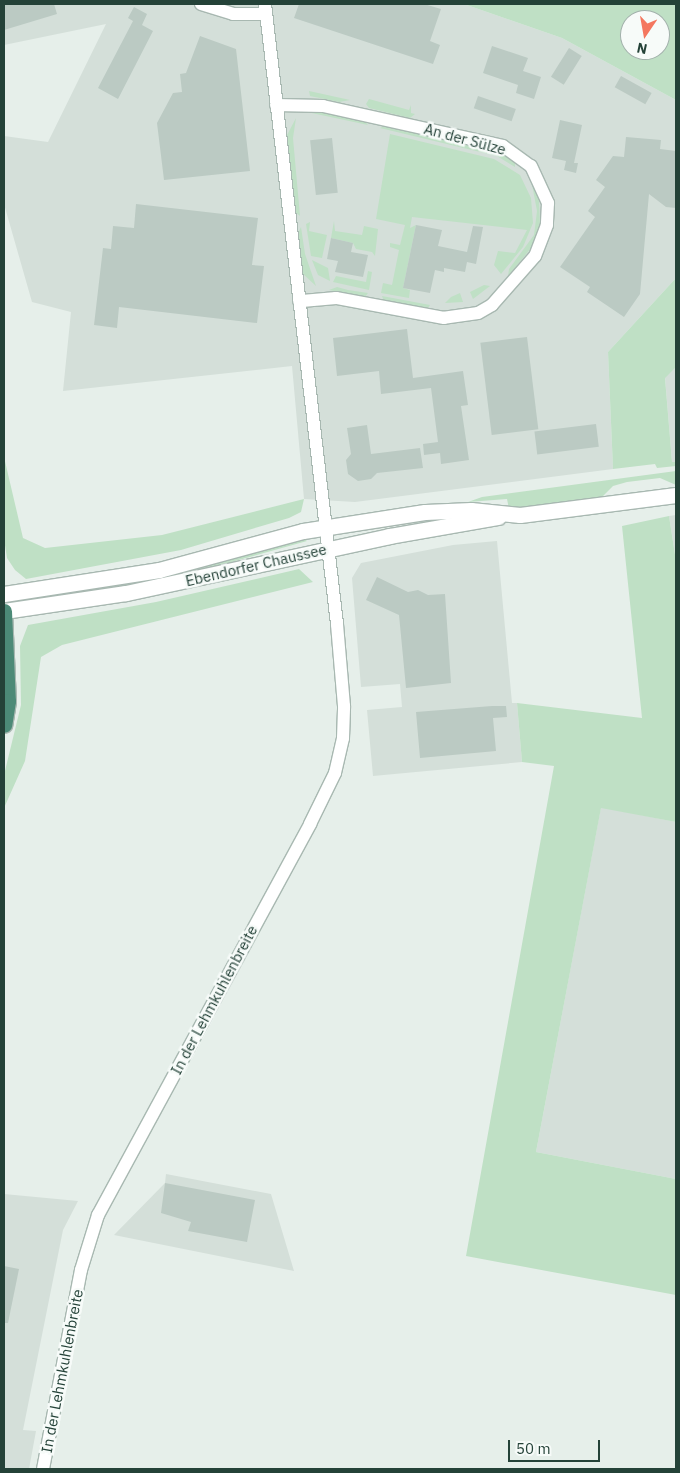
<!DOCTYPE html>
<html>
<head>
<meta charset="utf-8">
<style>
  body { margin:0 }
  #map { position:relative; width:680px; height:1473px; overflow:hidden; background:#e6efea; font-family:"IBM Plex Sans",sans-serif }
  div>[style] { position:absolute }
  .built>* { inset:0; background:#d4dfd9 }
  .green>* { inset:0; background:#bfe0c5 }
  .building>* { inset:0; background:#bbcac3; transform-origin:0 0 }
  .roads { filter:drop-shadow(1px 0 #a8b8b1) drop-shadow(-1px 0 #a8b8b1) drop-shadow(0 1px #a8b8b1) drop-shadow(0 -1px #a8b8b1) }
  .minor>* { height:12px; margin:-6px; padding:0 6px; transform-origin:6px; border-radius:6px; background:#fff }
  .secondary>* { height:15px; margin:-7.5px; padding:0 7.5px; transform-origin:7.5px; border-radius:7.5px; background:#fff }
  .trunk>* { height:15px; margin:-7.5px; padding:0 7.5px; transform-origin:7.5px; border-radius:7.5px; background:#4c8a77 }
  span { translate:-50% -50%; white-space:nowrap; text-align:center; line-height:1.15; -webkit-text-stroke:5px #f7fbf9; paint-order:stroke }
  .street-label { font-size:15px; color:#244238 }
  .frame { position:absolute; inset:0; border:5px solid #244238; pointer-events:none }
  .north { position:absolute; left:620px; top:10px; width:50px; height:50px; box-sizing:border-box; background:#f7fbf9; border:1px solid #a3b1ac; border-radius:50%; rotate:192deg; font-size:14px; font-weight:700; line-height:20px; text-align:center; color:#244238 }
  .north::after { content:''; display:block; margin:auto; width:18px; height:22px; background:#f4775f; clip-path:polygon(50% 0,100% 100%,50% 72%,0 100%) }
  .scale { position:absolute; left:508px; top:1440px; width:92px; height:22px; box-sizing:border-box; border:2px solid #244238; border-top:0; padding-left:6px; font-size:15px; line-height:18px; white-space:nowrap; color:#244238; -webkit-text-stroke:4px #f7fbf9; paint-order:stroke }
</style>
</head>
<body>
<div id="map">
  <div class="built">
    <div style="clip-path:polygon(4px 4px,464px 4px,562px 38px,676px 100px,676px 278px,608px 352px,613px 469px,355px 502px,304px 499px,292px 366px,63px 391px,71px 312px,32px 302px,4px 204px,4px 136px,48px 142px,106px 24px,4px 45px)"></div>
    <div style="clip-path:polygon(676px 367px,676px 462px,672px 462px,665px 377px)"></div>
    <div style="clip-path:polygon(676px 515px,676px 561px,669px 516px)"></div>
    <div style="clip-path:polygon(497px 541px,512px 703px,517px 703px,522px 762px,373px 776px,367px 710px,402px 707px,400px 684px,361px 687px,352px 578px,361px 563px,453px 545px)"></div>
    <div style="clip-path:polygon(601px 807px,676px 822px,676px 1179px,536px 1152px)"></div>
    <div style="clip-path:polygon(166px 1174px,271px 1194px,294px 1271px,114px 1235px,165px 1183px)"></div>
    <div style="clip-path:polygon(4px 1194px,78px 1201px,63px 1230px,23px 1430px,36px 1431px,29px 1469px,4px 1469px)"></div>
  </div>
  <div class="green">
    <div style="clip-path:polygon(evenodd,464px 4px,676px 4px,676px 100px,562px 38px,464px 4px,630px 20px,660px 20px,660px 50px,630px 50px,630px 20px)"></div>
    <div style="clip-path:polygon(309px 91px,350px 100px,339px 102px,310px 96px)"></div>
    <div style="clip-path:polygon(369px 99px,409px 110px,411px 105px,411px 113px,415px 114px,410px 118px,369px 108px,366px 104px)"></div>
    <div style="clip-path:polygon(313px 110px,364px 120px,368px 125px,307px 112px)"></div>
    <div style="clip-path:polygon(296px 118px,293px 138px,300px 216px,295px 212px,286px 137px)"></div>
    <div style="clip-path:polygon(386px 125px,503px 154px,515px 161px,515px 167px,497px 156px,380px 128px)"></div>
    <div style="clip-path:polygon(390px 134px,494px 159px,520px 175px,531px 198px,533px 223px,523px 247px,501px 274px,494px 265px,498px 251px,515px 253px,527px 230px,412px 217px,410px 228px,416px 225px,403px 288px,410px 290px,409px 298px,381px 293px,383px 283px,392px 285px,399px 250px,390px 247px,390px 243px,400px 245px,405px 225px,376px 219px)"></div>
    <div style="clip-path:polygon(531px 179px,539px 197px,540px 225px,532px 247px,508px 276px,509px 269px,534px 235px,537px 211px)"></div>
    <div style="clip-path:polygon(334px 221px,335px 231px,362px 235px,364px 226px,378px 229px,375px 256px,372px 252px,356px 249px,353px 243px,331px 238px)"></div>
    <div style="clip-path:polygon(310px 222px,309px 231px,327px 235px,322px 258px,311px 256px,306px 224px)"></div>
    <div style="clip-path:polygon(301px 227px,305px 254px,316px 286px,302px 273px,297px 235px)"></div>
    <div style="clip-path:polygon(312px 260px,328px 268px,330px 281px,318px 275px)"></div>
    <div style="clip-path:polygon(368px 271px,372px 272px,369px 290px,333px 282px,336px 276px,366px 282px)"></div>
    <div style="clip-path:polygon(676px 278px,676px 367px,665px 378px,672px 462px,676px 462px,676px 466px,657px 468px,655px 464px,613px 469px,608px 352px)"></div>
    <div style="clip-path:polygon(484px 285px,490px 286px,473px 299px,470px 292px)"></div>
    <div style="clip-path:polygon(337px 287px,348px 290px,368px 293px,365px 297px,329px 290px)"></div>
    <div style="clip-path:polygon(460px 293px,463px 302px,445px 303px,451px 297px)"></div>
    <div style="clip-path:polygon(382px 296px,430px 305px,428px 308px,384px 301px)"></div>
    <div style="clip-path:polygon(4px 457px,23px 538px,45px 548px,162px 535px,304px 499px,301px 512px,289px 518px,181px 550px,26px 579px,15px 570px,7px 558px,4px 539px)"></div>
    <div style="clip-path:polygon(676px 471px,676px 485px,660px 478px,627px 482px,613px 486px,601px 498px,509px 509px,507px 499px,468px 502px,482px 497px)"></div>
    <div style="clip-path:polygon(669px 516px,676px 561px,676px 822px,601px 808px,536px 1152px,676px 1179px,676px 1295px,466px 1256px,554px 766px,522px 762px,517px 703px,642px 718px,622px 526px)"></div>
    <div style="clip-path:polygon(303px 538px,307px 541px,181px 576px,30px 602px,29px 597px)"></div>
    <div style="clip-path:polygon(299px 569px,313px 582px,62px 645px,41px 657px,25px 761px,4px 808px,4px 775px,21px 705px,20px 646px,28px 625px,156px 602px)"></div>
  </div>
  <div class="building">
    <div style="clip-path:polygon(4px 4px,54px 4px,57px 14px,4px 30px)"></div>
    <div style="clip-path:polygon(299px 4px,424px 4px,441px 9px,430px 41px,440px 45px,433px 64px,294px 18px)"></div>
    <div style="clip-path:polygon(134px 7px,147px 14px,142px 25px,153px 31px,118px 99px,98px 88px,133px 21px,128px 18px)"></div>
    <div style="clip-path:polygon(200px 36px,236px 49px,250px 171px,164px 180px,157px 123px,173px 93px,182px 92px,180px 74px,186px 73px)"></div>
    <div style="clip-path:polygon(492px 46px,528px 58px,523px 71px,541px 77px,534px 99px,516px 93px,518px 85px,483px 73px)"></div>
    <div style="left:569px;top:48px;width:15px;height:34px;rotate:32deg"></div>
    <div style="left:621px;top:76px;width:35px;height:13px;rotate:29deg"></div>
    <div style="left:478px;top:96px;width:40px;height:13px;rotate:19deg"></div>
    <div style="clip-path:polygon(560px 120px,582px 125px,574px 163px,578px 163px,576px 173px,564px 170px,566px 161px,552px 158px)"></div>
    <div style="clip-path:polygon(626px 137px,661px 140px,660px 149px,676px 151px,676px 208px,666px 207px,649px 194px,640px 294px,624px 317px,587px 292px,590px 287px,560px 267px,595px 217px,588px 211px,605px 187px,596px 180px,613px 156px,624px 157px)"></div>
    <div style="left:332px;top:138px;width:55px;height:22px;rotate:84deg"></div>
    <div style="clip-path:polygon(136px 204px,258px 218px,252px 265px,264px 266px,257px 323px,119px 307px,117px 328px,94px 325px,103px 248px,111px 249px,113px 226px,134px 228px)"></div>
    <div style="clip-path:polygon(416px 225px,442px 230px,438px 246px,467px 252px,473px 226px,483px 227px,476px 264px,467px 262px,465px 272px,444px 268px,444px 272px,435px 270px,430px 293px,403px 288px)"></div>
    <div style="clip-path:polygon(331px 238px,353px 243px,351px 252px,368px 255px,363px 277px,335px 272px,338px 261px,327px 259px)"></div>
    <div style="clip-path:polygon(407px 329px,413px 378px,463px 371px,468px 405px,461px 406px,469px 460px,441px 464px,440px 453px,424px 455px,423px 444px,438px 442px,431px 388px,381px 394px,379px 371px,337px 376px,333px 338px)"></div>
    <div style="left:527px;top:337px;width:93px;height:47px;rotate:83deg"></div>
    <div style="left:596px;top:424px;width:23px;height:62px;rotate:83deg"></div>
    <div style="clip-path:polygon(367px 425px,371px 454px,420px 448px,423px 468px,377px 473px,371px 479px,358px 481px,348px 474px,346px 460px,351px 454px,347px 428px)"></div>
    <div style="clip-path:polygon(377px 577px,408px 592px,418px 590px,428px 595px,445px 594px,451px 683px,406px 688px,399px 615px,366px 600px)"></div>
    <div style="clip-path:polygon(492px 706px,506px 706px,507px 717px,493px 718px,496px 751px,420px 758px,416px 712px)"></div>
    <div style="clip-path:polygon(165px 1183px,255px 1200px,247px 1242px,188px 1231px,191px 1222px,161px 1213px)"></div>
    <div style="clip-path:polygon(4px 1266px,19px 1269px,8px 1323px,4px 1323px)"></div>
  </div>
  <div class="roads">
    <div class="minor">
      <div style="left:201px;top:4px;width:34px;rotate:17deg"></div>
      <div style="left:233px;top:14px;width:33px"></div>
      <div style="left:276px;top:105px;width:47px;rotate:1.2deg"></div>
      <div style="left:323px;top:106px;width:184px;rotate:12.5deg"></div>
      <div style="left:503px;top:146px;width:34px;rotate:36deg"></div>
      <div style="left:531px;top:166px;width:41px;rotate:65.3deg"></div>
      <div style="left:548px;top:203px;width:22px;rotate:93deg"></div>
      <div style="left:547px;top:225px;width:33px;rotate:111deg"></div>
      <div style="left:535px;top:256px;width:65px;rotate:131.3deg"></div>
      <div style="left:492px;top:305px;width:16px;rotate:150deg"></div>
      <div style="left:478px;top:313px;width:34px;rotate:172deg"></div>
      <div style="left:444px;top:318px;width:110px;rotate:-169.5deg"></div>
      <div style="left:336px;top:298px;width:37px;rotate:175deg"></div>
      <div style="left:43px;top:1469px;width:203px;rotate:-79.2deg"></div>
      <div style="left:81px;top:1270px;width:58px;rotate:-72.8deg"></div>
      <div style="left:98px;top:1215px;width:445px;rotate:-61.5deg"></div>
      <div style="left:310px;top:824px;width:57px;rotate:-63.9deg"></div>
      <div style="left:335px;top:773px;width:36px;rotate:-77deg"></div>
      <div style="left:343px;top:738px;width:32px;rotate:-88deg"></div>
      <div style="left:344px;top:706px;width:82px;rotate:-94.9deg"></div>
      <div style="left:337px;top:624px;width:624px;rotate:-96.62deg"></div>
    </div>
    <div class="secondary">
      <div style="left:4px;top:594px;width:157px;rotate:-8.8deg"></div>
      <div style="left:159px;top:570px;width:149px;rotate:-15.2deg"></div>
      <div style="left:303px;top:531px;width:123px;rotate:-8.9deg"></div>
      <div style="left:425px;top:512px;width:46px;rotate:-2.5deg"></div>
      <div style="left:471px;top:510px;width:49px;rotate:5.8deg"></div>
      <div style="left:520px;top:515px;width:157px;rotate:-7.3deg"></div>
      <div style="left:4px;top:611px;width:123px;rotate:-8.4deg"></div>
      <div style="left:126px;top:593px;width:269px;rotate:-12.2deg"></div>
      <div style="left:389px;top:536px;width:111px;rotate:-9.9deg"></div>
    </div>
    <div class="trunk">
      <div style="left:4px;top:611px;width:90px;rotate:87.5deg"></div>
      <div style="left:8px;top:701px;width:24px;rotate:99deg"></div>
    </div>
  </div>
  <div class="street-label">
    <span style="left:465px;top:139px;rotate:15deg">An der Sülze</span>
    <span style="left:256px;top:565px;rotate:-13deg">Ebendorfer Chaussee</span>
    <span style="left:214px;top:1000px;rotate:-62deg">In der Lehmkuhlenbreite</span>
    <span style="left:62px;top:1371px;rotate:-79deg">In der Lehmkuhlenbreite</span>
  </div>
  <div class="frame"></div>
  <div class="north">N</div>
  <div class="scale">50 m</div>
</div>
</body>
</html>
